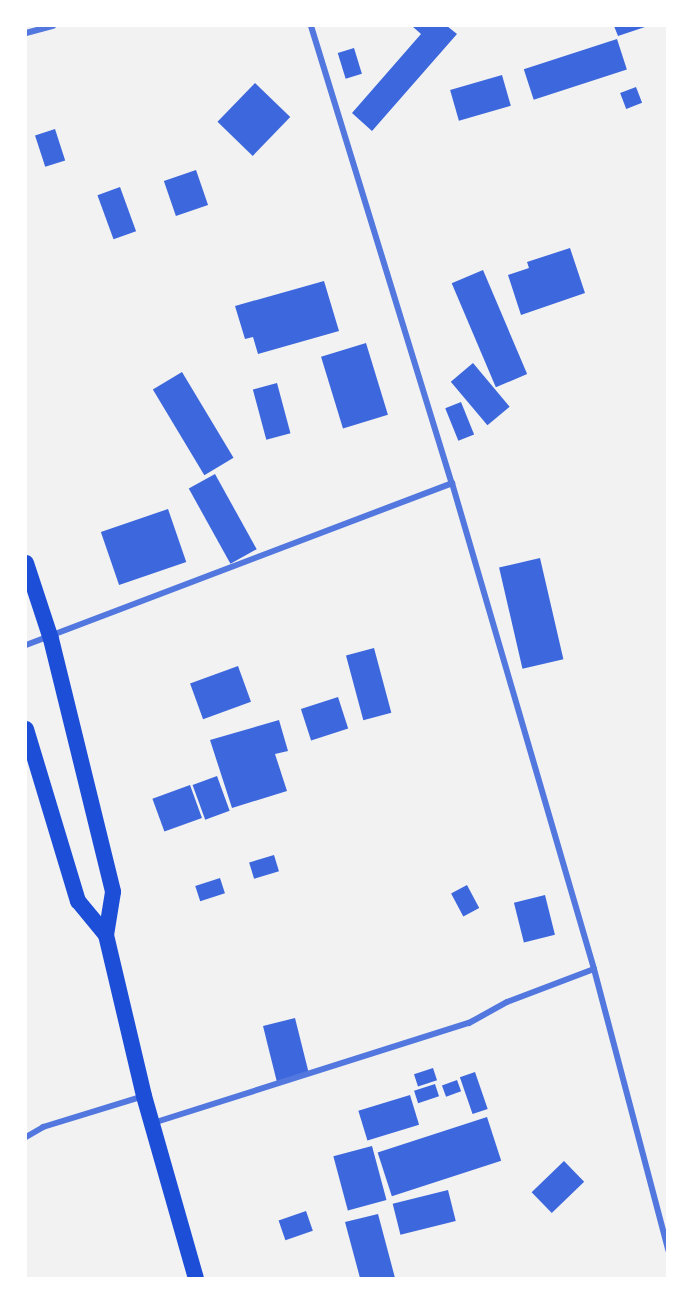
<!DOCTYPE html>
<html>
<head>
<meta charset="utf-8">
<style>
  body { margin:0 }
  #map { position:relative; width:693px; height:1304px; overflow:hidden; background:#f2f2f2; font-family:Overpass,sans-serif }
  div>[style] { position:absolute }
  .building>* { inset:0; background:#3d67dc; transform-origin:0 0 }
  .minor>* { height:6px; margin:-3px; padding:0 3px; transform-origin:3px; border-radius:3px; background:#5277de }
  .trunk>* { height:16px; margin:-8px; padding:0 8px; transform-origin:8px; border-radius:8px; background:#1d4ed8 }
  span { translate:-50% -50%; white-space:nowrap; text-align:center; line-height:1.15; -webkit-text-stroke:4.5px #fff; paint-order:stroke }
  .frame { position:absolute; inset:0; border:27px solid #fff; pointer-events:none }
</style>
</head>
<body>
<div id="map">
  <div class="building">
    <div style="clip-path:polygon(412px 26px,447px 26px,457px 34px,372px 131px,352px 113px,421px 34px)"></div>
    <div style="clip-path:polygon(614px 26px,648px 26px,618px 36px)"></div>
    <div style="left:617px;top:39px;width:32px;height:98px;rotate:72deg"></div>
    <div style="left:354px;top:48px;width:27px;height:17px;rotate:73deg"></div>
    <div style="left:502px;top:75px;width:32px;height:54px;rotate:74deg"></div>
    <div style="left:255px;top:83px;width:49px;height:54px;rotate:44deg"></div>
    <div style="left:636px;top:87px;width:17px;height:17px;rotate:69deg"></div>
    <div style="left:55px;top:129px;width:33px;height:21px;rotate:72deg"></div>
    <div style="left:196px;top:170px;width:37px;height:34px;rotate:71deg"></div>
    <div style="left:120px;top:187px;width:47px;height:24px;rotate:70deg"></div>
    <div style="clip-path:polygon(570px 248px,585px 293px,521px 315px,508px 275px,529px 268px,527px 262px)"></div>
    <div style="left:483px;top:270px;width:113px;height:34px;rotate:67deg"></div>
    <div style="clip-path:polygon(324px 281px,339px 331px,258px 354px,253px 337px,245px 339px,235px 306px)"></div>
    <div style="left:366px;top:343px;width:75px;height:47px;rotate:73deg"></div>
    <div style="left:473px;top:363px;width:57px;height:29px;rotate:50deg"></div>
    <div style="left:182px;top:372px;width:100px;height:34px;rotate:59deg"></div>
    <div style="left:277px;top:383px;width:52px;height:25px;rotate:75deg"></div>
    <div style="left:461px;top:402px;width:35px;height:17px;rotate:68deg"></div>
    <div style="left:215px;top:474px;width:86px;height:30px;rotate:61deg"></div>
    <div style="left:168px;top:509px;width:56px;height:71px;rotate:71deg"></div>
    <div style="left:540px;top:558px;width:104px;height:42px;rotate:77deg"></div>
    <div style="left:374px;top:648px;width:67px;height:29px;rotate:75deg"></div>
    <div style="left:238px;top:666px;width:38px;height:51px;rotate:70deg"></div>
    <div style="left:338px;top:697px;width:33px;height:39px;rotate:72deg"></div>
    <div style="clip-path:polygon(279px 720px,288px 751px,275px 754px,287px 791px,232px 808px,210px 740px)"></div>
    <div style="left:217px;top:776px;width:37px;height:26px;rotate:70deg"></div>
    <div style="left:190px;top:785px;width:35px;height:40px;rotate:70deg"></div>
    <div style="left:274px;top:855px;width:17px;height:26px;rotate:73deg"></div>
    <div style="left:220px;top:878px;width:16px;height:26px;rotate:72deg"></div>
    <div style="left:467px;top:885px;width:26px;height:18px;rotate:62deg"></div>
    <div style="left:545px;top:895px;width:41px;height:32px;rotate:76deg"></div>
    <div style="left:295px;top:1018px;width:58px;height:33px;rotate:76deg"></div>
    <div style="left:433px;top:1068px;width:13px;height:20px;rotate:72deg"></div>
    <div style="left:475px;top:1072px;width:39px;height:16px;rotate:71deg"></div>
    <div style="left:457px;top:1080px;width:12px;height:16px;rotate:70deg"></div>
    <div style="left:435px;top:1084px;width:13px;height:22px;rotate:72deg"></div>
    <div style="left:410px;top:1095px;width:31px;height:54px;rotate:73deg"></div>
    <div style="left:487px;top:1117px;width:46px;height:115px;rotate:72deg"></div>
    <div style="left:372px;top:1146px;width:56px;height:40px;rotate:75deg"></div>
    <div style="left:564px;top:1161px;width:29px;height:45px;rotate:46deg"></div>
    <div style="left:448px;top:1190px;width:32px;height:57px;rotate:76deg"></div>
    <div style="left:306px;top:1211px;width:21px;height:29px;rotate:71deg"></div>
    <div style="clip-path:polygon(378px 1214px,395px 1278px,360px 1278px,345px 1222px)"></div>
  </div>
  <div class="minor">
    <div style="left:311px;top:26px;width:478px;rotate:72.9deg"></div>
    <div style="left:452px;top:483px;width:506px;rotate:73.71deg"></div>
    <div style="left:594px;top:969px;width:291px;rotate:75.2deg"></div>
    <div style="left:26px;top:33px;width:28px;rotate:-15deg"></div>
    <div style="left:26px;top:645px;width:456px;rotate:-20.8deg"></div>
    <div style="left:153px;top:1123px;width:331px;rotate:-17.6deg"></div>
    <div style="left:469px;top:1023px;width:43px;rotate:-28.9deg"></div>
    <div style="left:507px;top:1002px;width:93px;rotate:-20.8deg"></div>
    <div style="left:26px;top:1137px;width:20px;rotate:-30deg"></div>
    <div style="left:43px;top:1127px;width:106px;rotate:-17.1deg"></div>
  </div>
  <div class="trunk">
    <div style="left:26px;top:563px;width:80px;rotate:71.8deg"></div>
    <div style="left:51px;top:639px;width:260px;rotate:76.2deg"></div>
    <div style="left:113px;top:892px;width:44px;rotate:99.2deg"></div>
    <div style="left:106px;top:935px;width:165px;rotate:76.7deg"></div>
    <div style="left:144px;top:1096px;width:189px;rotate:74.1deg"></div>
    <div style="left:26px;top:729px;width:180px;rotate:73.2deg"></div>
    <div style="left:78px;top:901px;width:44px;rotate:50.5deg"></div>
  </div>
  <div class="frame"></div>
</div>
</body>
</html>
